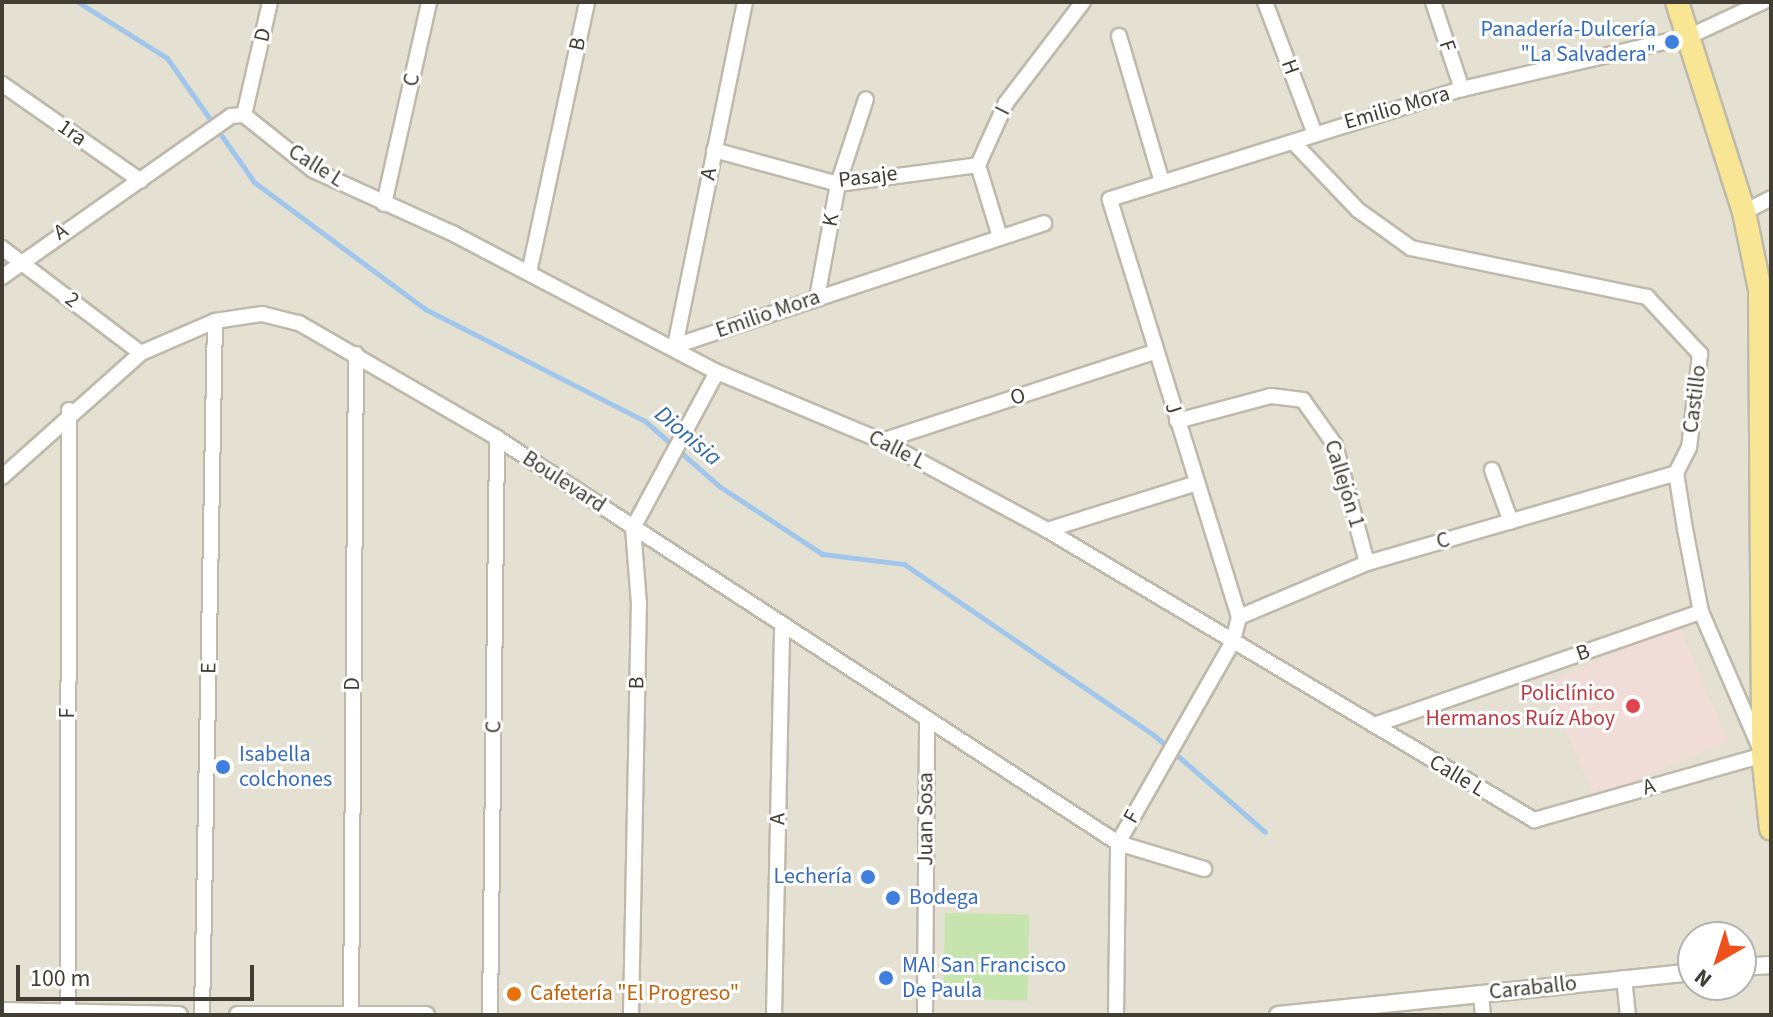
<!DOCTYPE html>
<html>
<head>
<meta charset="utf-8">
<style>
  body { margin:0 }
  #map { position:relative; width:1773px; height:1017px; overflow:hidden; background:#f1eee3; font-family:"Source Sans 3",sans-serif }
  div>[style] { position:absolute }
  .residential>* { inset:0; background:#e4e0d2 }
  .medical>* { inset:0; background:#f1ddd7; transform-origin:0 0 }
  .green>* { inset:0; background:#c6e4ad; transform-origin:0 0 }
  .stream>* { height:5px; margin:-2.5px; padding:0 2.5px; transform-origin:2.5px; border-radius:2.5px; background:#a1c6ec }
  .roads { filter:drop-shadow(2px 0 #beb9aa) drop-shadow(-2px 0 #beb9aa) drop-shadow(0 2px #beb9aa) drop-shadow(0 -2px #beb9aa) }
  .minor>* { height:14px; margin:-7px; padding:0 7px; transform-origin:7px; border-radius:7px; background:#fff }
  .tertiary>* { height:16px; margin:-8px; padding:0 8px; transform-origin:8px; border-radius:8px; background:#fff }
  .primary>* { height:22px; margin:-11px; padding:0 11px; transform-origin:11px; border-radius:11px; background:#f9e694 }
  .dots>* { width:22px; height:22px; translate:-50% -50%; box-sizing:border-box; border:4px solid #fff; border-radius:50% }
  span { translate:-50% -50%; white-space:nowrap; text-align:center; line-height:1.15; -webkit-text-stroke:6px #fff; paint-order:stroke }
  .shop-label { font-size:22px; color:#366cbe }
  .right { translate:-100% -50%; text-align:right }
  .left { translate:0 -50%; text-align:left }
  .street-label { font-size:22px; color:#423e34 }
  .health-label { font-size:22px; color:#be3a42 }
  .food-label { font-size:22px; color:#c56008 }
  .water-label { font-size:24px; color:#336ba8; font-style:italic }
  .frame { position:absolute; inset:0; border:4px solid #423e34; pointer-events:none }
  .north { position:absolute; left:1677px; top:921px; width:80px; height:80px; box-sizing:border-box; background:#fff; border:2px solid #b3b2ae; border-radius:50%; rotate:219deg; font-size:22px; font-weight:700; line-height:32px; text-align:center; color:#423e34 }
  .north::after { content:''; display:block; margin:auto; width:28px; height:36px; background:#ef511c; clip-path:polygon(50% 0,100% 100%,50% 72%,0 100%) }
  .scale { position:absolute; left:16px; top:965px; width:238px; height:36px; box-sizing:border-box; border:4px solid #423e34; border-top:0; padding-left:10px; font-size:24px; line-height:28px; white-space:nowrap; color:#423e34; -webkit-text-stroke:6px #fff; paint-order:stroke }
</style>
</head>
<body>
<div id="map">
  <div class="residential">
    <div style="clip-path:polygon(evenodd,2px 2px,1771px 2px,1771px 1015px,2px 1015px,2px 2px,1693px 937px,1741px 937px,1741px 985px,1693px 985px,1693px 937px)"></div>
  </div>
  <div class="medical">
    <div style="left:1679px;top:626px;width:125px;height:145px;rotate:67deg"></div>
  </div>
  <div class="green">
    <div style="left:945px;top:913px;width:84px;height:86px;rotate:1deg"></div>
  </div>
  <div class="stream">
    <div style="left:78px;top:2px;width:105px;rotate:32.2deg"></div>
    <div style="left:167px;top:58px;width:151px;rotate:54.9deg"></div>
    <div style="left:254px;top:182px;width:213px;rotate:36.6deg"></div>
    <div style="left:425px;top:309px;width:247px;rotate:27deg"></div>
    <div style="left:645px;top:421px;width:98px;rotate:41.3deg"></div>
    <div style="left:719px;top:486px;width:123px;rotate:33.4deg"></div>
    <div style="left:822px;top:554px;width:83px;rotate:7deg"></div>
    <div style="left:904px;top:564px;width:304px;rotate:34.4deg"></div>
    <div style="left:1155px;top:736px;width:146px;rotate:41.1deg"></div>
  </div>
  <div class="roads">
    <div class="minor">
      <div style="left:745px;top:2px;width:351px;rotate:101.5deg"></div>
      <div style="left:675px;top:346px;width:389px;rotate:-18.4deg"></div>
      <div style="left:1265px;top:2px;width:139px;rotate:69.3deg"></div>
      <div style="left:1433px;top:2px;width:92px;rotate:71.6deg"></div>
      <div style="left:1119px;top:36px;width:149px;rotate:73.6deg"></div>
      <div style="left:2px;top:84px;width:169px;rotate:34.9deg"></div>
      <div style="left:244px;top:115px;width:88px;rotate:38.6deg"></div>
      <div style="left:313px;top:170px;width:153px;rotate:24.4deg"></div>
      <div style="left:452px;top:233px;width:299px;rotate:27.7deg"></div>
      <div style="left:717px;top:372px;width:179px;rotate:22.7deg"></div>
      <div style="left:882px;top:441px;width:187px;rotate:28.3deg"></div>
      <div style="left:1047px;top:530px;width:567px;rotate:30.77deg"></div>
      <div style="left:1534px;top:820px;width:238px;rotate:-15.8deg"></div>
      <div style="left:1763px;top:755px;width:156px;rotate:-113.4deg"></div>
      <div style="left:1701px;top:612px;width:85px;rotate:-100.9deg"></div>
      <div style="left:1685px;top:529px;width:57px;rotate:-99.1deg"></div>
      <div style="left:1676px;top:473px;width:28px;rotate:-63deg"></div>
      <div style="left:1689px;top:448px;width:95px;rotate:-83.3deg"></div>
      <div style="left:1700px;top:354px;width:78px;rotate:-132.9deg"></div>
      <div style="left:1647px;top:297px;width:241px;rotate:-168.3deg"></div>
      <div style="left:1411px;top:248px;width:65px;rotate:-144.4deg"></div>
      <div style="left:1358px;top:210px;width:90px;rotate:-133.6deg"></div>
      <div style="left:244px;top:115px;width:116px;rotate:-77deg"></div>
      <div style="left:714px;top:150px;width:129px;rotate:15.3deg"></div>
      <div style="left:838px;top:184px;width:141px;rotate:-7.7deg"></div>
      <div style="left:384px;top:204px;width:207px;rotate:-77.4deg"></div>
      <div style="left:1744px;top:212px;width:30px;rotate:-27deg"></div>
      <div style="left:1000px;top:237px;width:75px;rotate:-107deg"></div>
      <div style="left:978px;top:165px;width:68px;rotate:-65.7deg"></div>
      <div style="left:1006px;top:103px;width:127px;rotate:-52.7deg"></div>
      <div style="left:2px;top:248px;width:174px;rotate:37.1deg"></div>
      <div style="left:529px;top:273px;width:277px;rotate:-77.9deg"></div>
      <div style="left:2px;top:277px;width:280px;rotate:-35.1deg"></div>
      <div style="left:231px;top:116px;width:13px;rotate:-4deg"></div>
      <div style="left:817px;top:298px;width:116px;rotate:-79.6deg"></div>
      <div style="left:838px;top:184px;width:89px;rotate:-71.8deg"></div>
      <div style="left:1177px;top:421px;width:97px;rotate:-14.9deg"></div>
      <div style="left:1271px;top:396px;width:32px;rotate:7deg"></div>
      <div style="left:1303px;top:400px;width:55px;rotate:54.6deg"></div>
      <div style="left:1335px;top:445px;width:122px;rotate:74.8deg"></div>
      <div style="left:882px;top:441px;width:286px;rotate:-18.1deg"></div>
      <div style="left:1492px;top:470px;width:55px;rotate:69.9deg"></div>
      <div style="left:2px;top:477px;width:186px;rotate:-41.7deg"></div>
      <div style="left:141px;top:353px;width:81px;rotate:-23.4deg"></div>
      <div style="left:215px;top:321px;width:48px;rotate:-8.5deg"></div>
      <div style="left:262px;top:314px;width:38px;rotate:14deg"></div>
      <div style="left:299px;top:323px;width:229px;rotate:30.1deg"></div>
      <div style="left:497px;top:438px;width:741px;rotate:33.11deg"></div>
      <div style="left:1118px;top:843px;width:90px;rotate:16.8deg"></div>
      <div style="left:1047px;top:530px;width:157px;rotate:-17.4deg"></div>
      <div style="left:1239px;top:617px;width:437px;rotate:-107.2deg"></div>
      <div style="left:1110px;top:199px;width:369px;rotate:-17.4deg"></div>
      <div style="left:1462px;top:89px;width:234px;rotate:-13.1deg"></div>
      <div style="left:1690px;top:36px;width:81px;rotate:-25deg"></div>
      <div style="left:1374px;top:725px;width:346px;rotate:-19.1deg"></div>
      <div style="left:1624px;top:978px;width:37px;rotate:84deg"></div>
      <div style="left:1481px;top:994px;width:21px;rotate:85deg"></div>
      <div style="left:68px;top:1015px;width:605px;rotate:-89.91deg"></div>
      <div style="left:202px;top:1015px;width:694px;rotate:-88.93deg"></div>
      <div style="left:351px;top:1015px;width:661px;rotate:-89.57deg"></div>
      <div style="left:490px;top:1015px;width:577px;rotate:-89.3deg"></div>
      <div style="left:631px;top:1015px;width:411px;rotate:-88.9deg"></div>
      <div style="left:639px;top:604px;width:76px;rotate:-94.5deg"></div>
      <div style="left:633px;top:528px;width:177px;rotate:-61.7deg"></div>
      <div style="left:774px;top:1015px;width:391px;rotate:-88.8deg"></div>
      <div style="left:925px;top:1015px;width:295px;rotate:-89.6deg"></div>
      <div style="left:1116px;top:1015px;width:172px;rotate:-89.3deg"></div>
      <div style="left:1118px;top:843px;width:232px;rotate:-60.3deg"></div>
      <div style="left:1233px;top:641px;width:25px;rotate:-76deg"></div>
      <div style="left:1239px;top:617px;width:139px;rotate:-22.9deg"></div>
      <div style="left:1367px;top:563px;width:322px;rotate:-16.2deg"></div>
    </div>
    <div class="tertiary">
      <div style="left:1741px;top:967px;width:30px;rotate:-4deg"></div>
      <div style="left:2px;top:1011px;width:177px;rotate:1.3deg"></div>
      <div style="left:238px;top:1015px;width:188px"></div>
      <div style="left:1278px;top:1015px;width:417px;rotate:-5.9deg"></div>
    </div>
    <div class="primary">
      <div style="left:1677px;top:2px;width:220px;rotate:72.3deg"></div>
      <div style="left:1744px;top:212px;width:80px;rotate:78.4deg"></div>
      <div style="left:1760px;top:290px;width:465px;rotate:89.6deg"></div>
      <div style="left:1763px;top:755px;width:74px;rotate:83.8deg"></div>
    </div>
  </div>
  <div class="dots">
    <div style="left:1672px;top:42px;background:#3f7fe0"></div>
    <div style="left:1633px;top:706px;background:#e0444e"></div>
    <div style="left:223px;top:767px;background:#3f7fe0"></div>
    <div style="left:868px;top:877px;background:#3f7fe0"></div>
    <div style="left:893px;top:898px;background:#3f7fe0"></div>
    <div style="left:886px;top:978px;background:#3f7fe0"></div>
    <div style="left:514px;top:994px;background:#e8710a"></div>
  </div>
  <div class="shop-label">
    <span class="right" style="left:1656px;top:42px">Panadería-Dulcería<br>"La Salvadera"</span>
    <span class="left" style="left:239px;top:767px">Isabella<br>colchones</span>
    <span class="right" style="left:852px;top:877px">Lechería</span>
    <span class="left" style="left:909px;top:898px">Bodega</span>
    <span class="left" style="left:902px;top:978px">MAI San Francisco<br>De Paula</span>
  </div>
  <div class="street-label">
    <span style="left:263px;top:35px;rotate:-77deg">D</span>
    <span style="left:578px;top:44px;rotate:-78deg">B</span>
    <span style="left:1447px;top:46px;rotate:71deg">F</span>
    <span style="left:1290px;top:67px;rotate:70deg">H</span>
    <span style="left:412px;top:80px;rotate:-78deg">C</span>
    <span style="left:1397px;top:108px;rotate:-16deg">Emilio Mora</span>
    <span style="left:1003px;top:111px;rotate:-63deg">I</span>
    <span style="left:72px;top:133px;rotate:35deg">1ra</span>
    <span style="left:316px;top:166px;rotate:32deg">Calle L</span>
    <span style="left:709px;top:174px;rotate:-79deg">A</span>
    <span style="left:868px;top:177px;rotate:-7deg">Pasaje</span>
    <span style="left:831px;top:220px;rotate:-80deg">K</span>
    <span style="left:61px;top:232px;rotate:-32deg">A</span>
    <span style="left:72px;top:300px;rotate:38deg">2</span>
    <span style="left:768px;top:314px;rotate:-19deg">Emilio Mora</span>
    <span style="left:1018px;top:397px;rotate:-18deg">O</span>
    <span style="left:1695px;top:399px;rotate:-83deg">Castillo</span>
    <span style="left:1173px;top:408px;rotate:72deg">J</span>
    <span style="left:897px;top:450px;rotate:27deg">Calle L</span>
    <span style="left:564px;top:482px;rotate:33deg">Boulevard</span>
    <span style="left:1344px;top:484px;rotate:73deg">Callejón 1</span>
    <span style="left:1443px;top:541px;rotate:-16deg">C</span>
    <span style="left:1583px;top:653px;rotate:-19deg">B</span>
    <span style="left:209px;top:668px;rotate:-89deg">E</span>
    <span style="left:637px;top:683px;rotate:-89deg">B</span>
    <span style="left:353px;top:684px;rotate:-90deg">D</span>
    <span style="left:68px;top:713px;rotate:-90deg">F</span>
    <span style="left:494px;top:727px;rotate:-89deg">C</span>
    <span style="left:1457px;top:776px;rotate:31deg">Calle L</span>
    <span style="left:1649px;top:787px;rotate:-16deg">A</span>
    <span style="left:1132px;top:817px;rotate:-61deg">F</span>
    <span style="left:778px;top:819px;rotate:-89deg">A</span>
    <span style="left:926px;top:819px;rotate:-90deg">Juan Sosa</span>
    <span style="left:1533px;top:988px;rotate:-6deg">Caraballo</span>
  </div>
  <div class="health-label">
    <span class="right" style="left:1615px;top:706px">Policlínico<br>Hermanos Ruíz Aboy</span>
  </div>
  <div class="food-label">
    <span class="left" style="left:530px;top:994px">Cafetería "El Progreso"</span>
  </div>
  <div class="water-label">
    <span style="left:688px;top:436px;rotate:40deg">Dionisia</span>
  </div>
  <div class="frame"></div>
  <div class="north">N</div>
  <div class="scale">100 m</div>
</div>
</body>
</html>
